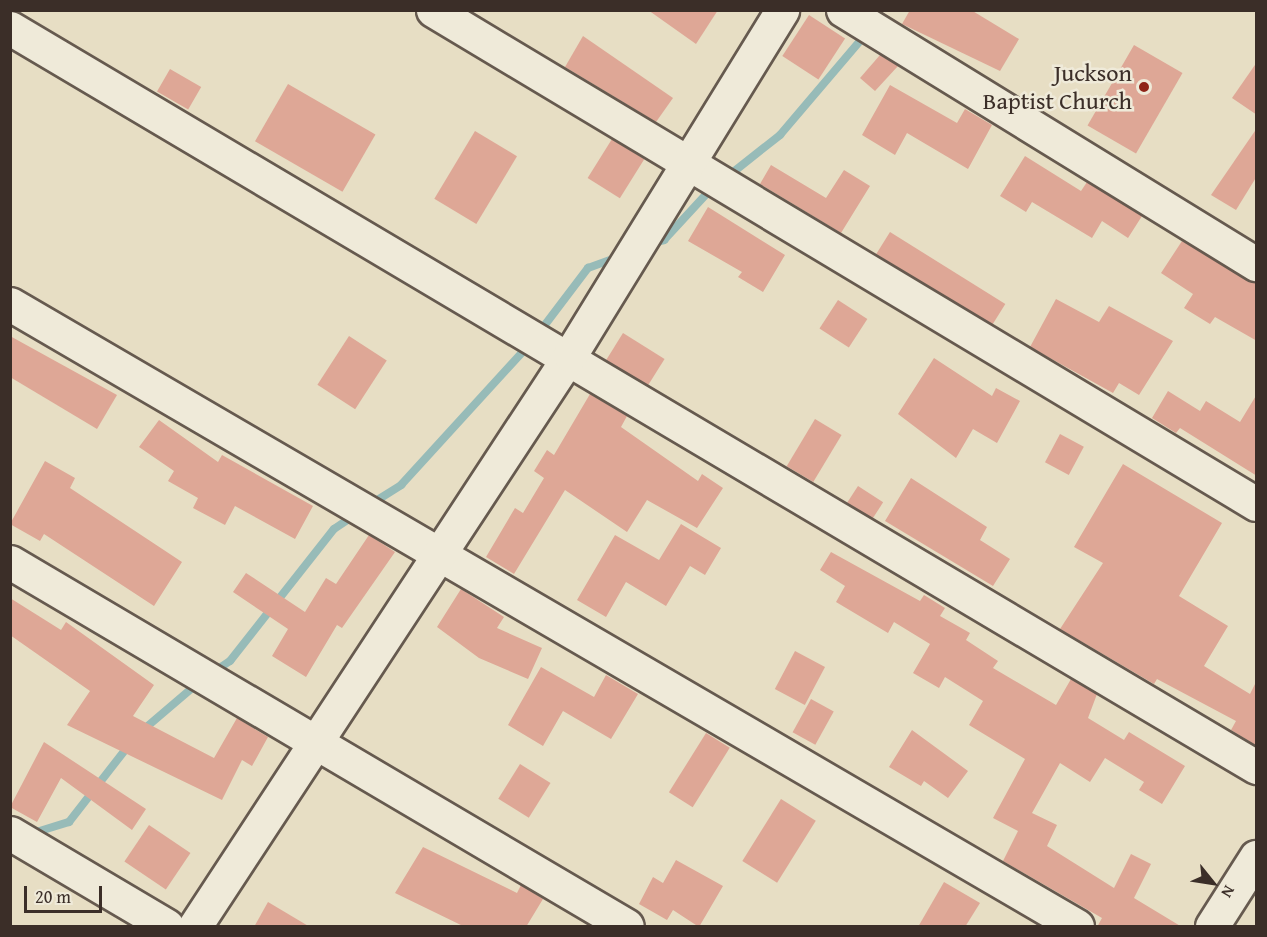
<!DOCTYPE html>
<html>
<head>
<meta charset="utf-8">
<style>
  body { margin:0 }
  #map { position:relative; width:1267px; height:937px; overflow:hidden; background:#e7dec4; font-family:"Gentium Book Plus",serif }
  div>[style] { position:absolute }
  .stream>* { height:8px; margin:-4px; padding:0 4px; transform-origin:4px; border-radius:4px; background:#97bbb8 }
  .building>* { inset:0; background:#dea796; transform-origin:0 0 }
  .roads { filter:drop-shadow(2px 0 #665a4f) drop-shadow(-2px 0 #665a4f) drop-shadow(0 2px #665a4f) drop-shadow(0 -2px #665a4f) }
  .minor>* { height:33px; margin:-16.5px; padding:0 16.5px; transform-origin:16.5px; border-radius:16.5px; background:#efead9 }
  .dots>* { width:16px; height:16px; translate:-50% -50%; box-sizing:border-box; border:3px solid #efead9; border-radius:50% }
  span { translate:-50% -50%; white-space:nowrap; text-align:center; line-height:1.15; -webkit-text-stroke:5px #efead9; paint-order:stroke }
  .poi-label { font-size:24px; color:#3b2e28 }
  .right { translate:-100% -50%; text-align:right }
  .frame { position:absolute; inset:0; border:12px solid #3b2e28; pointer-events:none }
  .north { position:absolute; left:1183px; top:853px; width:60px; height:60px; -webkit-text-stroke:4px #efead9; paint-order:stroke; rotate:120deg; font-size:16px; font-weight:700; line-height:24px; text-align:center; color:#3b2e28 }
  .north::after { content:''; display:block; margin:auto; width:21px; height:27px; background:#3b2e28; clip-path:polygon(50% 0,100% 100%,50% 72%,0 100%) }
  .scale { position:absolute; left:24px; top:886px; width:78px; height:27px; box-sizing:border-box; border:3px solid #3b2e28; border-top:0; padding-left:8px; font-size:18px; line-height:21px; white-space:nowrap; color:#3b2e28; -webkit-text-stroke:4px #efead9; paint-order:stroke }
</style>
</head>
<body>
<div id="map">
  <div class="stream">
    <div style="left:727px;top:177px;width:68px;rotate:-38.4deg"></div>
    <div style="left:780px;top:135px;width:133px;rotate:-49.6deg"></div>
    <div style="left:651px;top:244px;width:14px;rotate:-17deg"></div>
    <div style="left:664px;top:240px;width:71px;rotate:-47.3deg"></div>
    <div style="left:538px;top:334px;width:83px;rotate:-52.9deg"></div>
    <div style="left:588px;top:268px;width:32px;rotate:-20deg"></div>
    <div style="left:371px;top:504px;width:36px;rotate:-32deg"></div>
    <div style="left:401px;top:485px;width:190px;rotate:-47.6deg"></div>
    <div style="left:212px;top:673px;width:22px;rotate:-34deg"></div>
    <div style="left:230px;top:661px;width:168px;rotate:-51.8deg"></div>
    <div style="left:334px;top:529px;width:27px;rotate:-34deg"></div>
    <div style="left:143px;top:730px;width:72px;rotate:-40.5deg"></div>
    <div style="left:30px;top:834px;width:41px;rotate:-17.1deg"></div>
    <div style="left:69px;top:822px;width:98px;rotate:-52.1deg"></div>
  </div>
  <div class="building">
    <div style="clip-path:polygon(648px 10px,718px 10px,696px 44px)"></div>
    <div style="clip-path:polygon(910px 10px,971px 10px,1019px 39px,1000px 71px,902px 24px)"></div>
    <div style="left:809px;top:15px;width:43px;height:49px;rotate:33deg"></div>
    <div style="clip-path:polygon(583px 36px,673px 98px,656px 122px,565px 67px)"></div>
    <div style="left:1134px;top:45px;width:56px;height:93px;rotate:30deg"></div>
    <div style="clip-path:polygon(880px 55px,898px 66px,875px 91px,860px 78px)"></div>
    <div style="clip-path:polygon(1257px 62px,1257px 115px,1232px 98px)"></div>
    <div style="left:170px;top:69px;width:36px;height:26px;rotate:30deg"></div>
    <div style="left:288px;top:84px;width:101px;height:66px;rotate:30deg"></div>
    <div style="clip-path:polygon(890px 85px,957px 123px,965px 109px,992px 125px,968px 169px,907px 133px,895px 155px,862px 135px)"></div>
    <div style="clip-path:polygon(1257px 128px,1257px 176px,1236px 210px,1211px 195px)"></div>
    <div style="left:475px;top:131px;width:49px;height:79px;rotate:31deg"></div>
    <div style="left:612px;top:139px;width:38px;height:46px;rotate:32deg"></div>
    <div style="clip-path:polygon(1025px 156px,1081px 191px,1087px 182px,1142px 216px,1128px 238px,1102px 221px,1092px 238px,1032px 202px,1026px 212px,1000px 196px)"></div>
    <div style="clip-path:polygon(771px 165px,826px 198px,844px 170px,870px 186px,841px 233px,760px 184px)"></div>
    <div style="clip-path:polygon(708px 207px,785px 255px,763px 292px,738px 277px,742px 272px,688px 241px)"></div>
    <div style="left:890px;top:232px;width:136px;height:26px;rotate:32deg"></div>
    <div style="clip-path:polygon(1182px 241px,1257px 283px,1257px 341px,1215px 317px,1210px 324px,1184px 308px,1193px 294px,1161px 273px)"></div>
    <div style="clip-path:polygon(1056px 299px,1099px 322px,1109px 306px,1173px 341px,1139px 395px,1119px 383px,1113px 393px,1030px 347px)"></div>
    <div style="left:838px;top:300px;width:35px;height:34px;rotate:33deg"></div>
    <div style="left:623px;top:333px;width:49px;height:32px;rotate:32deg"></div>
    <div style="clip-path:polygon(10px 336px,117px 395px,97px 429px,10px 377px)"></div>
    <div style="left:349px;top:336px;width:45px;height:58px;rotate:33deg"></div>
    <div style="clip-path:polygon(934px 358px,992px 396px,996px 388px,1020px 401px,997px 443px,973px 429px,956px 458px,898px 414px)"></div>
    <div style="clip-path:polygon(1168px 391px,1200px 411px,1206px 401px,1240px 422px,1257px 394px,1257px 476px,1180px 428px,1176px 433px,1152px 418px)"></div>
    <div style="clip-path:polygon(590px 394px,627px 416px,621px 427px,698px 481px,702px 474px,723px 488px,697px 528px,647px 500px,627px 532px,565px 490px,514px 574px,486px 557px,515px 508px,523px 513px,544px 478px,534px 471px,547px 450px,554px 455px)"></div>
    <div style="left:815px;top:419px;width:31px;height:55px;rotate:31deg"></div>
    <div style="clip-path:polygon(159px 420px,218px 462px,222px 455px,313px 506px,295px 539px,235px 506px,225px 525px,193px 508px,198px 498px,168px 481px,174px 471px,139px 447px)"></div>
    <div style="left:1060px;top:434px;width:27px;height:32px;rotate:28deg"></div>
    <div style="clip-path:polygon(45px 461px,75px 478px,70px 488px,182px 562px,154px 606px,44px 534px,40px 541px,10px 524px)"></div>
    <div style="clip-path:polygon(1123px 464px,1222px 523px,1179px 596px,1228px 626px,1204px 666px,1250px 694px,1257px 680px,1257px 746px,1231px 730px,1236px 721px,1157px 679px,1154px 684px,1060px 629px,1103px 563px,1074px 547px)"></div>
    <div style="clip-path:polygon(911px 478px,987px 527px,980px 540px,1010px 559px,993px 586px,885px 521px)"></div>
    <div style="left:858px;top:486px;width:30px;height:20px;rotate:33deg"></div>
    <div style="clip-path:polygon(681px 524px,721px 548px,705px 575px,690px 566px,666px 606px,626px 582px,606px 617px,577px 600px,615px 535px,659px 560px)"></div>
    <div style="clip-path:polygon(369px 535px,395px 552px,342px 628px,337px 625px,306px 677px,272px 656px,288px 629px,233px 592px,246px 573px,305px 612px,326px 578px,336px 584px)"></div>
    <div style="clip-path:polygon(831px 552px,920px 601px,924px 595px,945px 608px,940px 616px,970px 633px,966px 640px,998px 661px,993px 668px,1056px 705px,1071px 679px,1097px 694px,1088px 718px,1124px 740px,1129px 732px,1185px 766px,1162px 804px,1139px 790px,1144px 782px,1105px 758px,1090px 782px,1060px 763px,1032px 813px,1057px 825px,1047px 846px,1114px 888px,1131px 854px,1151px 864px,1134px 898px,1182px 927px,1097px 927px,1102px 918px,1003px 861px,1018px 831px,993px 818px,1025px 759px,969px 725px,983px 701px,945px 677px,939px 688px,913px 673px,930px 644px,894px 622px,888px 633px,836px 602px,845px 586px,820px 570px)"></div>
    <div style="clip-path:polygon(461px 589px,504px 617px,497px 628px,542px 648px,528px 679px,479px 658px,437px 627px)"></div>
    <div style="clip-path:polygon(10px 598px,61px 630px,66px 622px,154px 685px,133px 716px,214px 758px,237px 718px,268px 737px,252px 766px,242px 760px,222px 800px,67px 725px,90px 691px,10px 635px)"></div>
    <div style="left:795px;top:651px;width:34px;height:43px;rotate:28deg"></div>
    <div style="clip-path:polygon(541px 667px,594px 697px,606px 675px,638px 694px,611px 739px,563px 711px,543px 746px,508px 725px)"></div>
    <div style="left:811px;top:699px;width:26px;height:38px;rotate:29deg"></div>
    <div style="clip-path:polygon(912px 730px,968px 771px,948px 798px,924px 781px,921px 786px,889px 767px)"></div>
    <div style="left:706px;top:733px;width:28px;height:70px;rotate:32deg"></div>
    <div style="clip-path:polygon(44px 742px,146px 809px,132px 830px,61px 778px,37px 822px,10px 807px)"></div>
    <div style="left:520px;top:764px;width:36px;height:41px;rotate:32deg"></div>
    <div style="left:781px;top:799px;width:41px;height:73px;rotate:32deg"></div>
    <div style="left:149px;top:825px;width:50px;height:44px;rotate:34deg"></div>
    <div style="clip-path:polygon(423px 847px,517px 893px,521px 885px,543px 899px,526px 927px,465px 927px,395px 893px)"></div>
    <div style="clip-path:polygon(676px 860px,723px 886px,699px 927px,673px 910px,667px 920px,639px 904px,653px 877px,663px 883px)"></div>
    <div style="clip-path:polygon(944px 882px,980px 903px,965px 927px,918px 927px)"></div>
    <div style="clip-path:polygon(268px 902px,310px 927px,254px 927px)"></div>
  </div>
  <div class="roads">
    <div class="minor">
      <div style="left:433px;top:10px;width:960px;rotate:30.97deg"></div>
      <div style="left:843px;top:10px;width:485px;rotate:31.6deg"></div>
      <div style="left:10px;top:28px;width:1449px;rotate:30.67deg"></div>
      <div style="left:10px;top:304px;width:1235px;rotate:30.24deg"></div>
      <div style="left:10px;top:562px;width:716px;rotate:30.54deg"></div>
      <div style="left:10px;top:833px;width:182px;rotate:30.6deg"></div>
      <div style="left:195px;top:926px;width:683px;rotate:-56.71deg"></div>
      <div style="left:570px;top:355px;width:405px;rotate:-58.4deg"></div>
      <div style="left:1212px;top:926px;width:82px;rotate:-57.5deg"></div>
    </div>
  </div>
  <div class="dots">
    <div style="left:1144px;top:87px;background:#8f2418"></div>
  </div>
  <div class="poi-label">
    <span class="right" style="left:1132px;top:87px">Juckson<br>Baptist Church</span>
  </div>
  <div class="frame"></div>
  <div class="north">N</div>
  <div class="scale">20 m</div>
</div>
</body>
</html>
